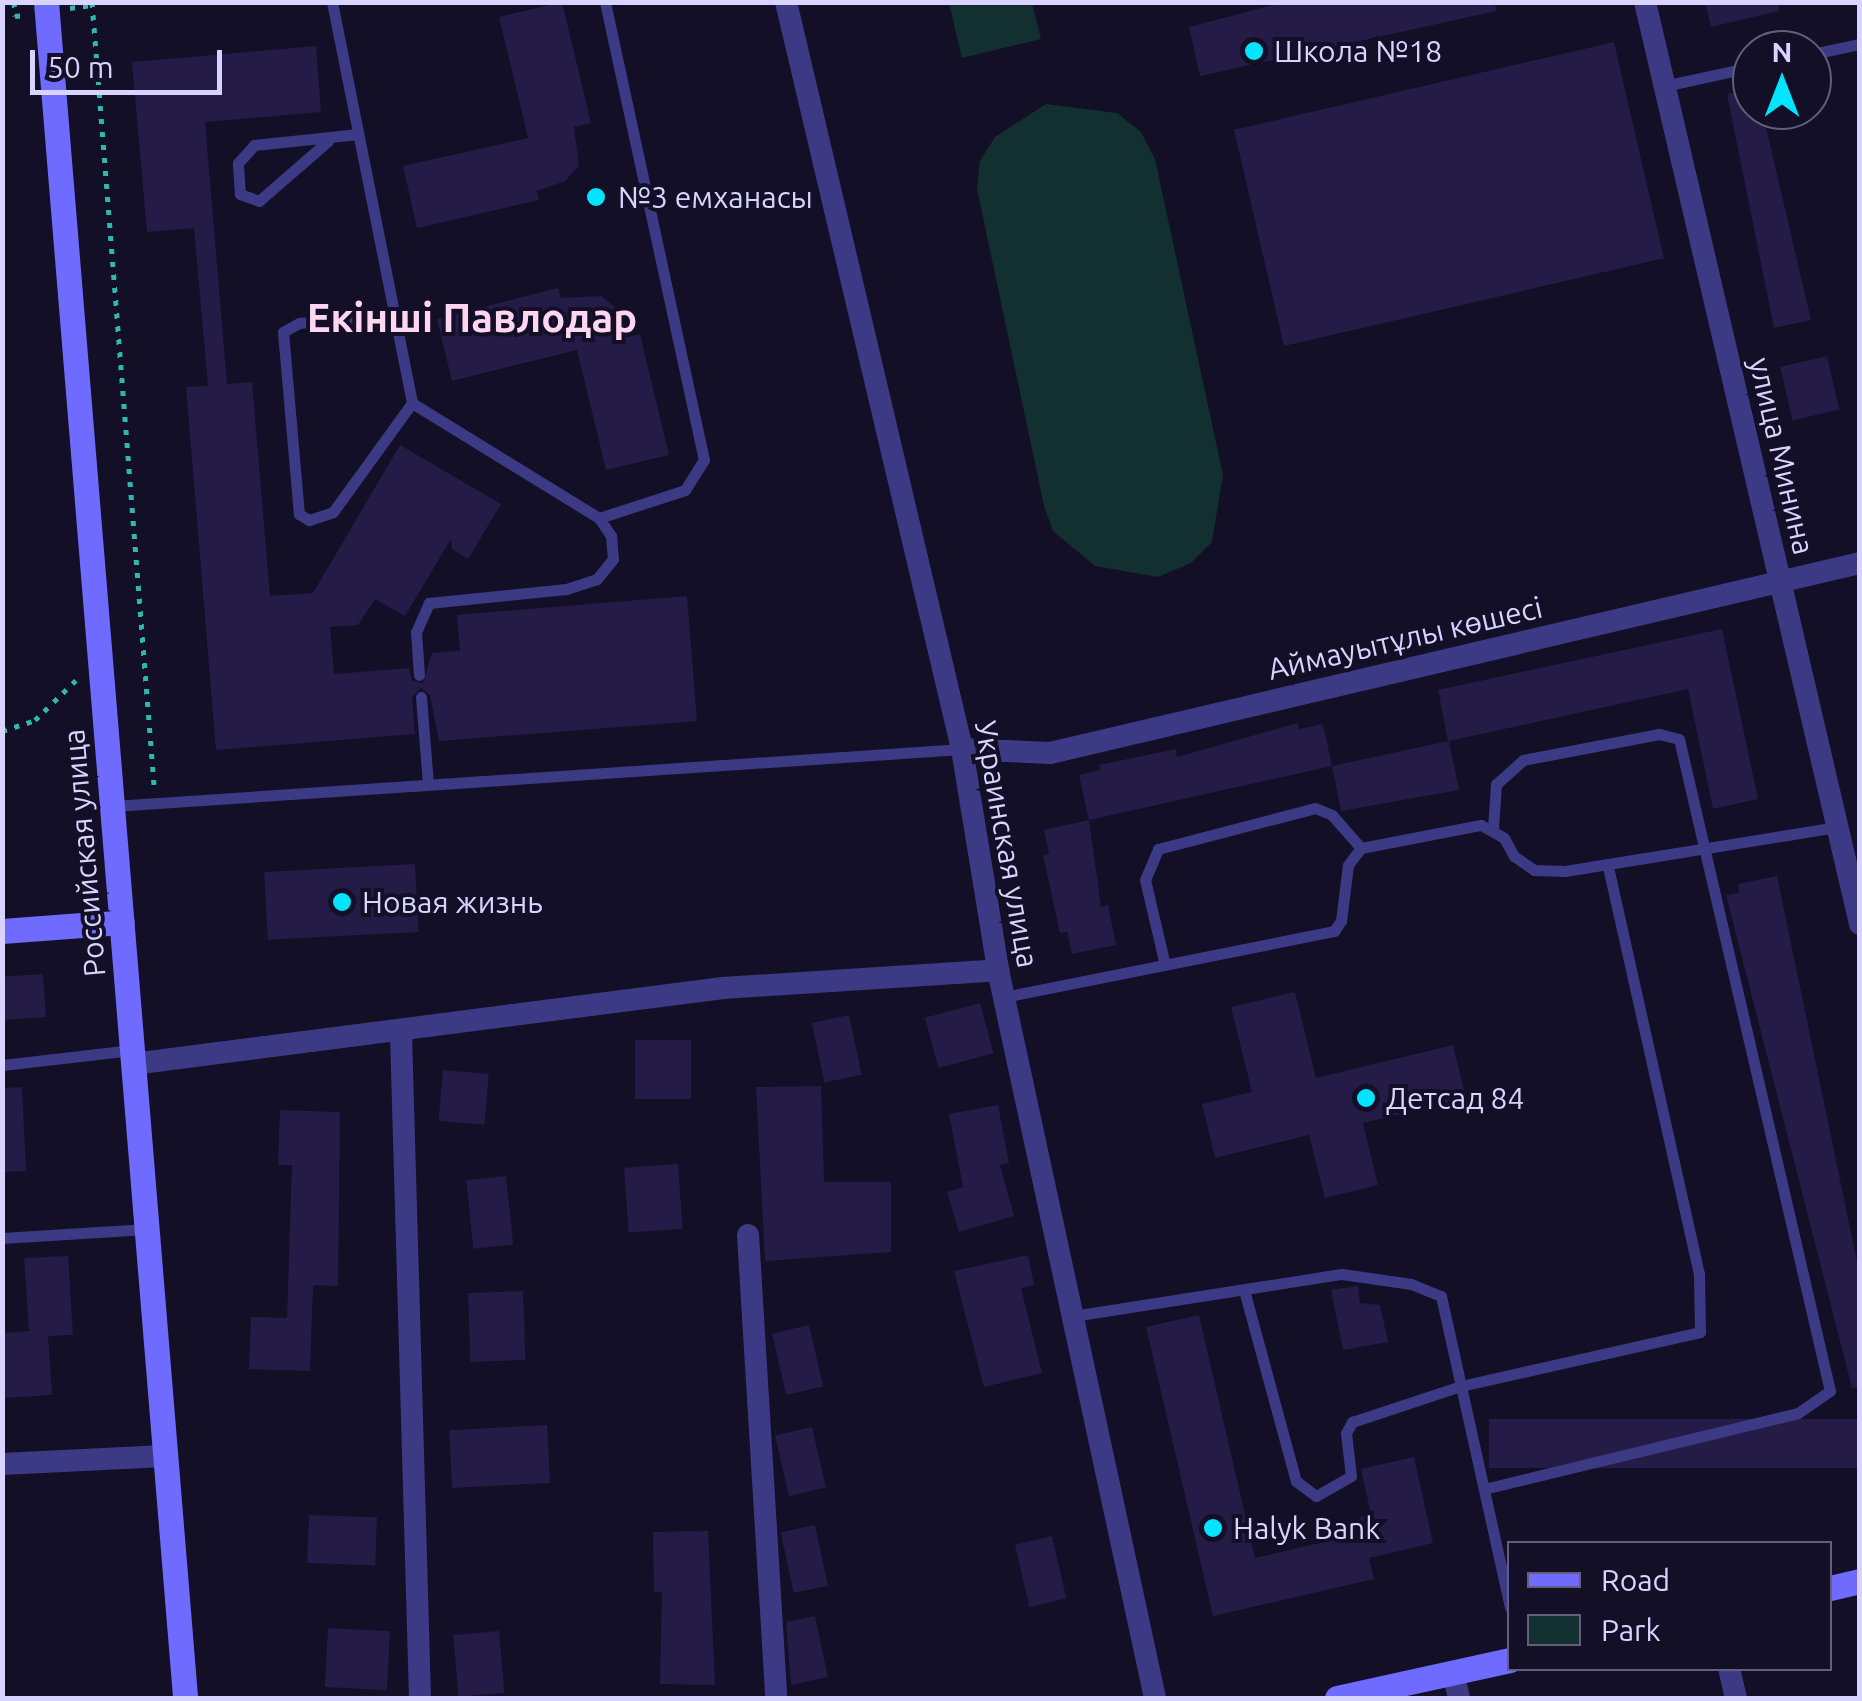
<!DOCTYPE html>
<html>
<head>
<meta charset="utf-8">
<style>
  body { margin:0 }
  #map { position:relative; width:1862px; height:1701px; overflow:hidden; background:#130f26; font-family:Ubuntu,sans-serif }
  div>[style] { position:absolute }
  .green>* { inset:0; background:#12302f }
  .building>* { inset:0; background:#241b47; transform-origin:0 0 }
  .path>* { height:5px; margin-top:-2.5px; transform-origin:0; background:repeating-linear-gradient(90deg,#2fb8b0 0 5px,transparent 0 13px) }
  .lane>* { height:11px; margin:-5.5px; padding:0 5.5px; transform-origin:5.5px; border-radius:5.5px; background:#3d3a85 }
  .street>* { height:22px; margin:-11px; padding:0 11px; transform-origin:11px; border-radius:11px; background:#3d3a85 }
  .secondary>* { height:25px; margin:-12.5px; padding:0 12.5px; transform-origin:12.5px; border-radius:12.5px; background:#6f6bff }
  .dots>* { width:28px; height:28px; translate:-50% -50%; box-sizing:border-box; border:5px solid #130f26; border-radius:50% }
  span { translate:-50% -50%; white-space:nowrap; text-align:center; line-height:1.15; -webkit-text-stroke:8px #130f26; paint-order:stroke }
  .poi-label { font-size:30px; color:#d9d4ff }
  .left { translate:0 -50%; text-align:left }
  .street-label { font-size:30px; color:#d9d4ff }
  .district-label { font-size:40px; color:#ffd6f0; font-weight:700 }
  .frame { position:absolute; inset:0; border:5px solid #d9d4ff; pointer-events:none }
  .legend { position:absolute; left:1507px; top:1541px; width:325px; height:130px; box-sizing:border-box; background:#130f26; border:2px solid #625e7d; margin:0; padding:12px 18px; list-style:none; font-size:30px; color:#d9d4ff }
  .legend li { display:flex; align-items:center; gap:20px; height:50px }
  .legend b { width:50px; border:2px solid #625e7d }
  .north { position:absolute; left:1732px; top:30px; width:100px; height:100px; box-sizing:border-box; background:#130f26; border:2px solid #625e7d; border-radius:50%; rotate:0deg; font-size:28px; font-weight:700; line-height:40px; text-align:center; color:#d9d4ff }
  .north::after { content:''; display:block; margin:auto; width:35px; height:45px; background:#00e5ff; clip-path:polygon(50% 0,100% 100%,50% 72%,0 100%) }
  .scale { position:absolute; left:30px; top:50px; width:192px; height:45px; box-sizing:border-box; border:5px solid #d9d4ff; border-top:0; padding-left:12px; font-size:30px; line-height:35px; white-space:nowrap; color:#d9d4ff; -webkit-text-stroke:8px #130f26; paint-order:stroke }
</style>
</head>
<body>
<div id="map">
  <div class="green">
    <div style="clip-path:polygon(949px 3px,1032px 3px,1041px 39px,962px 58px)"></div>
    <div style="clip-path:polygon(1046px 104px,1117px 113px,1141px 132px,1155px 159px,1223px 475px,1212px 542px,1191px 563px,1158px 577px,1095px 566px,1053px 531px,1044px 506px,977px 189px,980px 161px,995px 137px)"></div>
  </div>
  <div class="building">
    <div style="clip-path:polygon(562px 2px,591px 123px,574px 127px,579px 166px,565px 181px,537px 191px,539px 200px,417px 228px,403px 166px,528px 138px,499px 17px)"></div>
    <div style="clip-path:polygon(1284px 2px,1495px 2px,1496px 11px,1200px 76px,1189px 27px)"></div>
    <div style="clip-path:polygon(1705px 2px,1778px 2px,1779px 11px,1711px 27px)"></div>
    <div style="left:1614px;top:42px;width:222px;height:390px;rotate:77deg"></div>
    <div style="clip-path:polygon(316px 46px,321px 112px,205px 122px,227px 384px,252px 382px,270px 596px,313px 593px,400px 445px,501px 504px,468px 559px,452px 549px,451px 539px,405px 616px,375px 599px,358px 625px,330px 627px,334px 674px,409px 668px,412px 681px,423px 683px,432px 653px,460px 651px,457px 615px,687px 596px,697px 721px,439px 741px,430px 695px,421px 688px,412px 697px,415px 734px,216px 750px,186px 387px,208px 386px,194px 228px,147px 232px,132px 62px)"></div>
    <div style="clip-path:polygon(1752px 89px,1752px 110px,1762px 110px,1811px 320px,1774px 328px,1727px 94px)"></div>
    <div style="clip-path:polygon(558px 288px,561px 298px,601px 296px,617px 309px,623px 338px,640px 334px,669px 455px,606px 470px,577px 350px,452px 381px,437px 319px)"></div>
    <div style="left:1827px;top:356px;width:55px;height:48px;rotate:77deg"></div>
    <div style="clip-path:polygon(1722px 629px,1758px 799px,1713px 809px,1688px 689px,1449px 741px,1459px 790px,1341px 811px,1332px 766px,1448px 741px,1438px 690px)"></div>
    <div style="clip-path:polygon(1298px 723px,1299px 729px,1323px 724px,1332px 766px,1089px 820px,1079px 775px,1100px 770px,1099px 765px,1176px 749px,1177px 757px)"></div>
    <div style="clip-path:polygon(1089px 820px,1101px 907px,1108px 905px,1116px 945px,1072px 954px,1067px 932px,1060px 933px,1043px 855px,1049px 854px,1044px 830px)"></div>
    <div style="left:415px;top:864px;width:68px;height:151px;rotate:87deg"></div>
    <div style="clip-path:polygon(1777px 876px,1860px 1276px,1860px 1387px,1852px 1388px,1726px 895px,1739px 893px,1738px 884px)"></div>
    <div style="left:43px;top:974px;width:43px;height:41px;rotate:86deg"></div>
    <div style="clip-path:polygon(1295px 992px,1316px 1078px,1453px 1045px,1466px 1098px,1363px 1123px,1378px 1185px,1325px 1198px,1309px 1135px,1215px 1158px,1202px 1104px,1252px 1092px,1231px 1007px)"></div>
    <div style="left:980px;top:1003px;width:52px;height:57px;rotate:75deg"></div>
    <div style="left:849px;top:1015px;width:61px;height:38px;rotate:78deg"></div>
    <div style="left:635px;top:1040px;width:56px;height:59px"></div>
    <div style="left:443px;top:1070px;width:46px;height:51px;rotate:5deg"></div>
    <div style="clip-path:polygon(821px 1086px,824px 1182px,891px 1182px,891px 1252px,765px 1261px,756px 1087px)"></div>
    <div style="clip-path:polygon(22px 1087px,26px 1171px,2px 1172px,2px 1088px)"></div>
    <div style="clip-path:polygon(998px 1105px,1009px 1163px,1000px 1165px,1014px 1216px,959px 1232px,947px 1192px,963px 1187px,949px 1114px)"></div>
    <div style="clip-path:polygon(280px 1110px,340px 1112px,338px 1286px,313px 1285px,310px 1371px,249px 1369px,251px 1317px,287px 1318px,292px 1165px,278px 1165px)"></div>
    <div style="left:678px;top:1164px;width:65px;height:54px;rotate:86deg"></div>
    <div style="left:506px;top:1176px;width:69px;height:40px;rotate:84deg"></div>
    <div style="clip-path:polygon(1028px 1255px,1034px 1285px,1021px 1288px,1042px 1373px,984px 1387px,954px 1271px)"></div>
    <div style="clip-path:polygon(68px 1256px,73px 1335px,48px 1336px,52px 1395px,2px 1398px,2px 1333px,29px 1331px,24px 1258px)"></div>
    <div style="clip-path:polygon(1358px 1286px,1360px 1303px,1380px 1305px,1388px 1342px,1343px 1350px,1331px 1290px)"></div>
    <div style="left:523px;top:1291px;width:69px;height:55px;rotate:88deg"></div>
    <div style="clip-path:polygon(1199px 1315px,1255px 1558px,1363px 1533px,1360px 1517px,1371px 1514px,1361px 1469px,1414px 1457px,1433px 1543px,1369px 1558px,1374px 1579px,1213px 1616px,1146px 1327px)"></div>
    <div style="left:809px;top:1325px;width:63px;height:38px;rotate:77deg"></div>
    <div style="left:1860px;top:1419px;width:49px;height:371px;rotate:90deg"></div>
    <div style="left:547px;top:1425px;width:58px;height:98px;rotate:87deg"></div>
    <div style="left:812px;top:1427px;width:62px;height:38px;rotate:77deg"></div>
    <div style="left:309px;top:1515px;width:68px;height:48px;rotate:2deg"></div>
    <div style="left:815px;top:1525px;width:62px;height:35px;rotate:78deg"></div>
    <div style="clip-path:polygon(708px 1531px,715px 1685px,660px 1684px,662px 1592px,654px 1592px,653px 1532px)"></div>
    <div style="left:1052px;top:1536px;width:64px;height:38px;rotate:77deg"></div>
    <div style="clip-path:polygon(815px 1616px,828px 1677px,791px 1685px,786px 1622px)"></div>
    <div style="left:328px;top:1628px;width:62px;height:59px;rotate:3deg"></div>
    <div style="left:499px;top:1631px;width:62px;height:46px;rotate:85deg"></div>
  </div>
  <div class="path">
    <div style="left:14px;top:2px;width:14px;rotate:86deg"></div>
    <div style="left:15px;top:16px;width:10px;rotate:-6deg"></div>
    <div style="left:92px;top:2px;width:785px;rotate:85.47deg"></div>
    <div style="left:70px;top:8px;width:22px;rotate:-8deg"></div>
    <div style="left:2px;top:731px;width:35px;rotate:-18deg"></div>
    <div style="left:35px;top:720px;width:57px;rotate:-44.3deg"></div>
  </div>
  <div class="lane">
    <div style="left:332px;top:2px;width:409px;rotate:78.7deg"></div>
    <div style="left:412px;top:403px;width:220px;rotate:31.6deg"></div>
    <div style="left:599px;top:518px;width:22px;rotate:56deg"></div>
    <div style="left:611px;top:536px;width:23px;rotate:85deg"></div>
    <div style="left:613px;top:559px;width:26px;rotate:129deg"></div>
    <div style="left:597px;top:579px;width:33px;rotate:162deg"></div>
    <div style="left:566px;top:589px;width:138px;rotate:174.2deg"></div>
    <div style="left:429px;top:603px;width:32px;rotate:114deg"></div>
    <div style="left:416px;top:632px;width:43px;rotate:86deg"></div>
    <div style="left:1812px;top:54px;width:49px;rotate:-11.8deg"></div>
    <div style="left:1664px;top:86px;width:90px;rotate:-12.2deg"></div>
    <div style="left:328px;top:141px;width:91px;rotate:139deg"></div>
    <div style="left:259px;top:201px;width:20px;rotate:-160deg"></div>
    <div style="left:240px;top:194px;width:31px;rotate:-94deg"></div>
    <div style="left:238px;top:163px;width:24px;rotate:-48deg"></div>
    <div style="left:254px;top:145px;width:105px;rotate:-6deg"></div>
    <div style="left:394px;top:314px;width:95px;rotate:174.6deg"></div>
    <div style="left:299px;top:323px;width:18px;rotate:151deg"></div>
    <div style="left:283px;top:332px;width:183px;rotate:85deg"></div>
    <div style="left:299px;top:514px;width:12px;rotate:31deg"></div>
    <div style="left:309px;top:520px;width:25px;rotate:-18deg"></div>
    <div style="left:333px;top:512px;width:135px;rotate:-54.1deg"></div>
    <div style="left:599px;top:518px;width:90px;rotate:-18deg"></div>
    <div style="left:685px;top:490px;width:36px;rotate:-58deg"></div>
    <div style="left:704px;top:460px;width:469px;rotate:-102.2deg"></div>
    <div style="left:421px;top:697px;width:87px;rotate:85.4deg"></div>
    <div style="left:113px;top:806px;width:851px;rotate:-3.84deg"></div>
    <div style="left:1165px;top:965px;width:87px;rotate:-103.2deg"></div>
    <div style="left:1145px;top:880px;width:34px;rotate:-67deg"></div>
    <div style="left:1158px;top:849px;width:162px;rotate:-14.6deg"></div>
    <div style="left:1315px;top:808px;width:18px;rotate:22deg"></div>
    <div style="left:1332px;top:815px;width:44px;rotate:48.7deg"></div>
    <div style="left:1004px;top:997px;width:337px;rotate:-11.3deg"></div>
    <div style="left:1334px;top:931px;width:12px;rotate:-55deg"></div>
    <div style="left:1341px;top:921px;width:56px;rotate:-82.9deg"></div>
    <div style="left:1348px;top:865px;width:21px;rotate:-53deg"></div>
    <div style="left:1361px;top:848px;width:122px;rotate:-10.9deg"></div>
    <div style="left:1481px;top:825px;width:26px;rotate:29deg"></div>
    <div style="left:1504px;top:838px;width:21px;rotate:61deg"></div>
    <div style="left:1514px;top:856px;width:24px;rotate:35deg"></div>
    <div style="left:1534px;top:870px;width:31px;rotate:2deg"></div>
    <div style="left:1565px;top:871px;width:276px;rotate:-9.2deg"></div>
    <div style="left:2px;top:1065px;width:131px;rotate:-6.6deg"></div>
    <div style="left:2px;top:1238px;width:145px;rotate:-3.6deg"></div>
    <div style="left:1244px;top:1290px;width:198px;rotate:74.8deg"></div>
    <div style="left:1296px;top:1481px;width:25px;rotate:37deg"></div>
    <div style="left:1316px;top:1496px;width:40px;rotate:-29.7deg"></div>
    <div style="left:1351px;top:1476px;width:43px;rotate:-96.6deg"></div>
    <div style="left:1346px;top:1433px;width:13px;rotate:-61deg"></div>
    <div style="left:1352px;top:1422px;width:115px;rotate:-18.3deg"></div>
    <div style="left:1461px;top:1386px;width:245px;rotate:-12.7deg"></div>
    <div style="left:1700px;top:1332px;width:58px;rotate:-91deg"></div>
    <div style="left:1699px;top:1274px;width:420px;rotate:-102.6deg"></div>
    <div style="left:1073px;top:1316px;width:272px;rotate:-8.9deg"></div>
    <div style="left:1342px;top:1274px;width:70px;rotate:8.2deg"></div>
    <div style="left:1411px;top:1284px;width:32px;rotate:22deg"></div>
    <div style="left:1441px;top:1296px;width:319px;rotate:77.5deg"></div>
    <div style="left:1484px;top:1489px;width:323px;rotate:-13.6deg"></div>
    <div style="left:1798px;top:1413px;width:39px;rotate:-35deg"></div>
    <div style="left:1830px;top:1391px;width:669px;rotate:-103.04deg"></div>
    <div style="left:1679px;top:739px;width:21px;rotate:-166deg"></div>
    <div style="left:1659px;top:734px;width:138px;rotate:169.2deg"></div>
    <div style="left:1523px;top:760px;width:36px;rotate:138deg"></div>
    <div style="left:1496px;top:784px;width:45px;rotate:93.8deg"></div>
  </div>
  <div class="street">
    <div style="left:786px;top:2px;width:767px;rotate:76.74deg"></div>
    <div style="left:962px;top:749px;width:224px;rotate:80.7deg"></div>
    <div style="left:998px;top:970px;width:745px;rotate:77.83deg"></div>
    <div style="left:1645px;top:2px;width:947px;rotate:76.87deg"></div>
    <div style="left:962px;top:749px;width:88px;rotate:2.6deg"></div>
    <div style="left:1050px;top:753px;width:832px;rotate:-13.2deg"></div>
    <div style="left:401px;top:1034px;width:664px;rotate:88.36deg"></div>
    <div style="left:133px;top:1064px;width:595px;rotate:-7.34deg"></div>
    <div style="left:723px;top:988px;width:276px;rotate:-3.7deg"></div>
    <div style="left:748px;top:1235px;width:464px;rotate:86.5deg"></div>
    <div style="left:2px;top:1464px;width:163px;rotate:-2.8deg"></div>
    <div style="left:1729px;top:1668px;width:31px;rotate:77deg"></div>
    <div style="left:1453px;top:1672px;width:27px;rotate:77deg"></div>
  </div>
  <div class="secondary">
    <div style="left:46px;top:2px;width:1702px;rotate:85.31deg"></div>
    <div style="left:2px;top:931px;width:120px;rotate:-4.3deg"></div>
    <div style="left:1830px;top:1588px;width:31px;rotate:-13deg"></div>
    <div style="left:1337px;top:1698px;width:177px;rotate:-12.4deg"></div>
  </div>
  <div class="dots">
    <div style="left:1254px;top:51px;background:#00e5ff"></div>
    <div style="left:596px;top:197px;background:#00e5ff"></div>
    <div style="left:342px;top:902px;background:#00e5ff"></div>
    <div style="left:1366px;top:1098px;background:#00e5ff"></div>
    <div style="left:1213px;top:1528px;background:#00e5ff"></div>
  </div>
  <div class="poi-label">
    <span class="left" style="left:1274px;top:51px">Школа №18</span>
    <span class="left" style="left:618px;top:197px">№3 емханасы</span>
    <span class="left" style="left:362px;top:902px">Новая жизнь</span>
    <span class="left" style="left:1386px;top:1098px">Детсад 84</span>
    <span class="left" style="left:1233px;top:1528px">Halyk Bank</span>
  </div>
  <div class="street-label">
    <span style="left:1782px;top:456px;rotate:77deg">улица Минина</span>
    <span style="left:1405px;top:638px;rotate:-13deg">Аймауытұлы көшесі</span>
    <span style="left:1007px;top:844px;rotate:80deg">Украинская улица</span>
    <span style="left:84px;top:853px;rotate:-95deg">Российская улица</span>
  </div>
  <div class="district-label">
    <span style="left:472px;top:318px">Екінші Павлодар</span>
  </div>
  <div class="frame"></div>
  <ul class="legend">
  <li><b style="height:12px;background:#6f6bff"></b>Road</li>
  <li><b style="height:28px;background:#12302f"></b>Park</li>
  </ul>
  <div class="north">N</div>
  <div class="scale">50 m</div>
</div>
</body>
</html>
